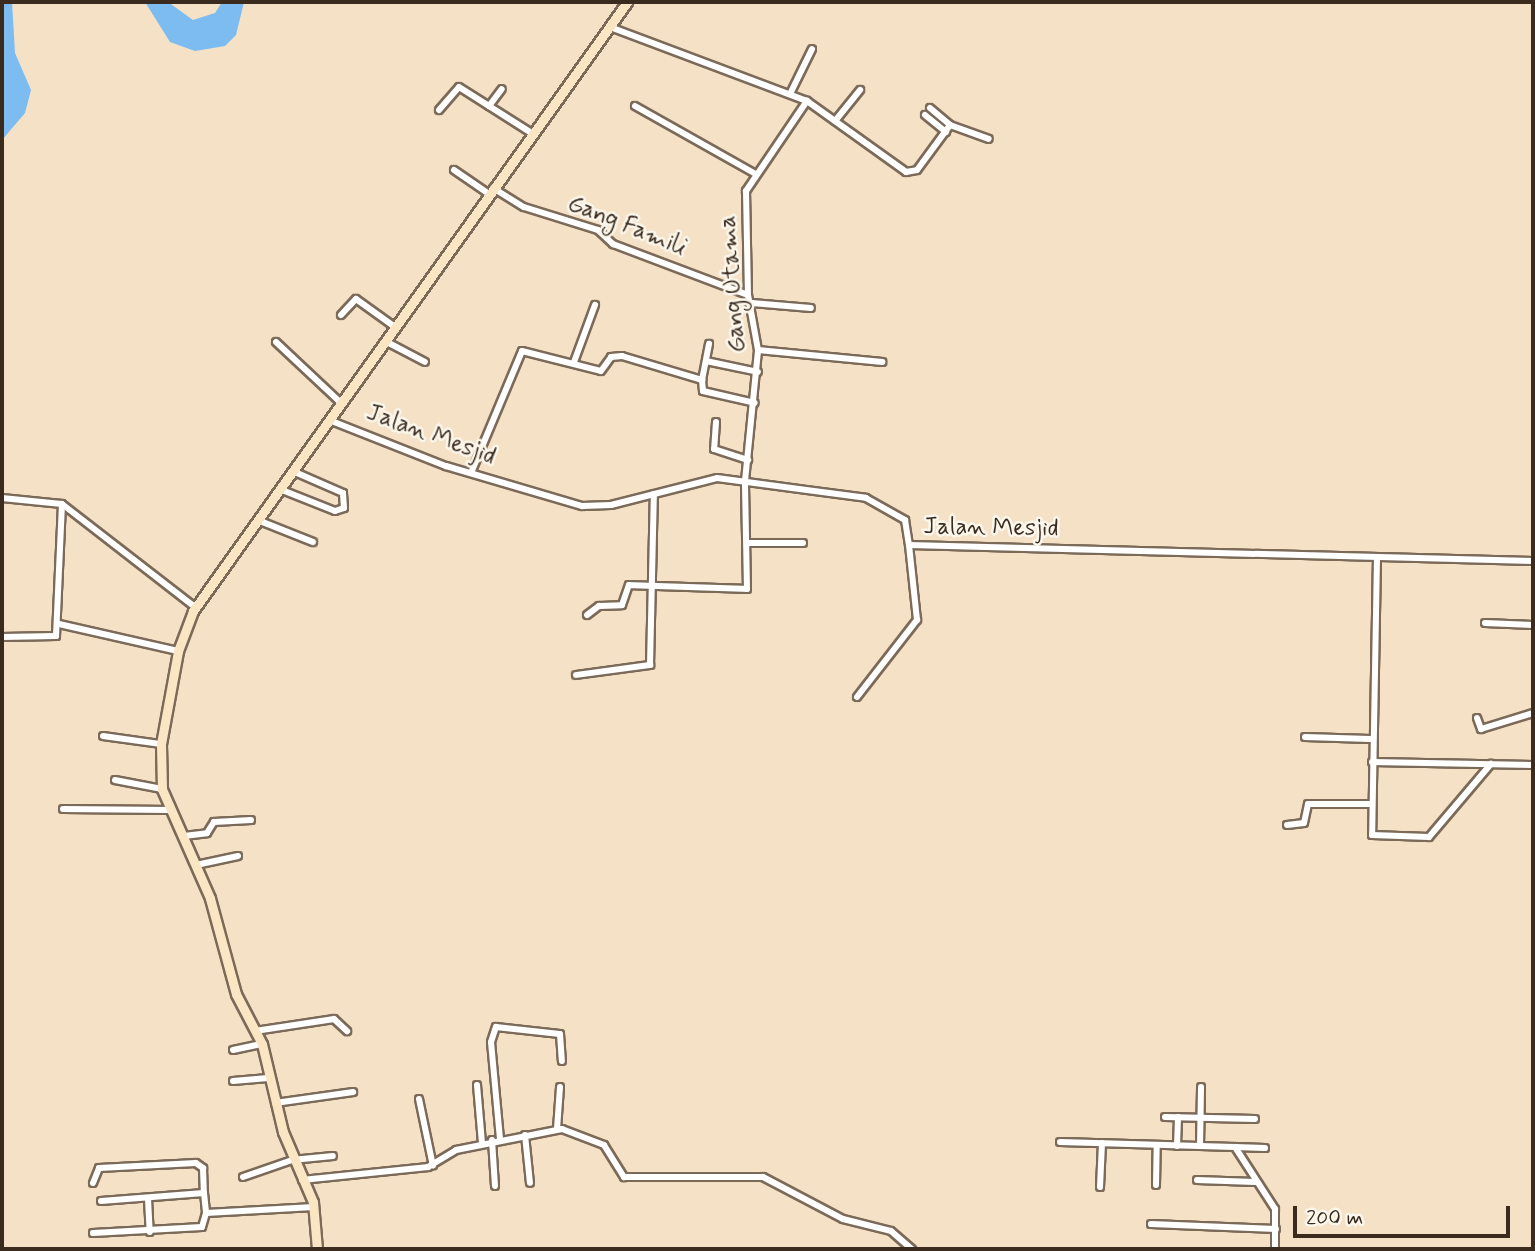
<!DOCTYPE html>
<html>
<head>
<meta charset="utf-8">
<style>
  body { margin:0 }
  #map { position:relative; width:1535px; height:1251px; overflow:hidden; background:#f4e1c6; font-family:Mynerve,sans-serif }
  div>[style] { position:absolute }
  .water>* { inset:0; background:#7cbcf1 }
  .roads { filter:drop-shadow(2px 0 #7c6a59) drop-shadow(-2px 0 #7c6a59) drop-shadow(0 2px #7c6a59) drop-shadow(0 -2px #7c6a59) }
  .street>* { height:6px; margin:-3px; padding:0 3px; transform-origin:3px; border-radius:3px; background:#fff }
  .secondary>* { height:9px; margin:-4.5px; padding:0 4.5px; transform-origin:4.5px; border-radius:4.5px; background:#fbe6c4 }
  span { translate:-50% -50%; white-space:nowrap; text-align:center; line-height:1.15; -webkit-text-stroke:5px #fbf7ec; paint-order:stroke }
  .street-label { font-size:24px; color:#3b2a1e }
  .frame { position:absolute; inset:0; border:4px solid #3b2a1e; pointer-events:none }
  .scale { position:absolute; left:1293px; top:1206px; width:217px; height:32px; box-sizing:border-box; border:4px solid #3b2a1e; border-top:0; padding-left:9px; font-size:21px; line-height:24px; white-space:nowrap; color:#3b2a1e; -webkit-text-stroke:5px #fbf7ec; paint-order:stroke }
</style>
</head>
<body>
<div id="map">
  <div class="water">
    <div style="clip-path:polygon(2px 2px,12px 2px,15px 53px,31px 90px,25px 113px,2px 140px)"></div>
    <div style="clip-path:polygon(145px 2px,168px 2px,193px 20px,215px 13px,222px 2px,244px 2px,236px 35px,225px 46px,195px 51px,170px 42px)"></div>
  </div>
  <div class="roads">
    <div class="street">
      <div style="left:610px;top:27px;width:210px;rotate:20.6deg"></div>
      <div style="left:807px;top:101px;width:122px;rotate:35.6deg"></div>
      <div style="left:906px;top:172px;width:11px;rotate:-10deg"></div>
      <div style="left:917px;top:170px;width:56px;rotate:-53.7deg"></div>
      <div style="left:790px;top:94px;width:50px;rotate:-63.9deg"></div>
      <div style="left:489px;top:106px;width:21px;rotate:-53deg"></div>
      <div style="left:635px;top:106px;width:137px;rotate:29.4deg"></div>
      <div style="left:930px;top:108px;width:26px;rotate:40deg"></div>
      <div style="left:950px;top:125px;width:41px;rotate:19.7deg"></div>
      <div style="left:439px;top:110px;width:30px;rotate:-49deg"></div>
      <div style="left:459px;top:87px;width:88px;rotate:32.4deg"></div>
      <div style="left:925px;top:115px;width:27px;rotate:39deg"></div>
      <div style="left:835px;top:121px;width:40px;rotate:-51deg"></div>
      <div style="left:454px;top:170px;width:42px;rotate:34.4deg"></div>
      <div style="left:493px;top:188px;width:36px;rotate:32deg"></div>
      <div style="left:524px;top:207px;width:77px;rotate:17.3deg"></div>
      <div style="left:598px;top:230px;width:21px;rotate:43deg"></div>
      <div style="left:613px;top:244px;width:144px;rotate:20.7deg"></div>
      <div style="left:752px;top:303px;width:59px;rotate:4.8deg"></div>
      <div style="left:341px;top:315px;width:22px;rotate:-47deg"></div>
      <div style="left:356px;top:299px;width:48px;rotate:35.7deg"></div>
      <div style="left:385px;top:341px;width:45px;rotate:27.7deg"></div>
      <div style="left:276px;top:342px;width:89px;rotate:43.2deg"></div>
      <div style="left:758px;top:350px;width:125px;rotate:5.5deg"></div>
      <div style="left:706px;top:361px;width:53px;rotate:11.9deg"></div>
      <div style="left:574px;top:362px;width:61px;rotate:-69.8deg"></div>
      <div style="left:702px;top:380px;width:11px;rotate:85deg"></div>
      <div style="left:703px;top:391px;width:53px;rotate:13deg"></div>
      <div style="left:329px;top:420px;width:126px;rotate:21.5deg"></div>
      <div style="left:446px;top:466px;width:142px;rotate:16.4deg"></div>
      <div style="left:582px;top:506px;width:29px;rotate:-2deg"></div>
      <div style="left:611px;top:505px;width:109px;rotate:-14.3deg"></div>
      <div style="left:717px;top:478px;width:150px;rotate:7.6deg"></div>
      <div style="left:866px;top:498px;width:45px;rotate:29.4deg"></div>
      <div style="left:905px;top:520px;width:25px;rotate:81deg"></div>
      <div style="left:909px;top:545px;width:624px;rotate:1.47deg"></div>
      <div style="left:716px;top:422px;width:27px;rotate:94deg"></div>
      <div style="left:714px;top:449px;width:36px;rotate:18deg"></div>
      <div style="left:471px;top:473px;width:132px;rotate:-67.3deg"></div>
      <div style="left:522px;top:351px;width:81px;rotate:14.2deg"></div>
      <div style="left:601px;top:371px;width:17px;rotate:-54deg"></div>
      <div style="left:611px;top:357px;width:11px;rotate:-5deg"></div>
      <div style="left:622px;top:356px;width:84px;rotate:16.7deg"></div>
      <div style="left:702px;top:380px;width:37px;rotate:-79deg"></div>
      <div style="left:282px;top:490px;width:57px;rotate:21.6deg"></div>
      <div style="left:335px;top:511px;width:9px;rotate:-18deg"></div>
      <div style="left:344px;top:508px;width:15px;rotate:-94deg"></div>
      <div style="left:343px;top:493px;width:52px;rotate:-156.4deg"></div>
      <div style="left:2px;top:498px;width:60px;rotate:5.7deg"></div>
      <div style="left:62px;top:504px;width:170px;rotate:37.8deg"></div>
      <div style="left:260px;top:521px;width:57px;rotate:21.6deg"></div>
      <div style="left:747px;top:543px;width:56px"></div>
      <div style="left:1377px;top:557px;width:278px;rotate:91deg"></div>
      <div style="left:1372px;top:835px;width:57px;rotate:2deg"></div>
      <div style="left:1429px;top:837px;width:96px;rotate:-49.7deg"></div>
      <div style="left:587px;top:615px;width:15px;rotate:-37deg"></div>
      <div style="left:599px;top:606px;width:23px;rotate:-2deg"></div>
      <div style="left:622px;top:605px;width:21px;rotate:-71deg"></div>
      <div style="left:629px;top:585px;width:118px;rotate:1.9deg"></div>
      <div style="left:747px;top:589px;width:108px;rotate:-91.1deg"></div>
      <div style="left:745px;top:481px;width:132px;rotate:-84.3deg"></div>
      <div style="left:758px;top:350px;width:56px;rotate:-100.3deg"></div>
      <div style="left:748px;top:295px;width:104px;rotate:-91.1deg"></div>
      <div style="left:746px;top:191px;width:109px;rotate:-55.9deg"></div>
      <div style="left:1485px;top:623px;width:48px;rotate:2.4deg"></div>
      <div style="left:59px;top:624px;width:122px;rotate:12.8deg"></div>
      <div style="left:2px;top:637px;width:54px;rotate:-1.1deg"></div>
      <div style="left:56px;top:636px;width:132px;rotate:-87.4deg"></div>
      <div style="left:576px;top:675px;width:75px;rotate:-7.7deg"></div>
      <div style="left:650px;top:665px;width:171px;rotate:-88.7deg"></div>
      <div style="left:857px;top:697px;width:98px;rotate:-52.1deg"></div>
      <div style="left:917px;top:620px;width:75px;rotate:-96.1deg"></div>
      <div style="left:1477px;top:718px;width:12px;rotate:70deg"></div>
      <div style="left:1481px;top:729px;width:54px;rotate:-17.1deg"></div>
      <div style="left:103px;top:736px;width:59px;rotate:7.9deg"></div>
      <div style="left:1305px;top:737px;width:65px;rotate:1.8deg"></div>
      <div style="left:1372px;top:762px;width:161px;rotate:1.1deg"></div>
      <div style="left:115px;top:780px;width:48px;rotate:10.8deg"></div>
      <div style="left:63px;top:809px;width:108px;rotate:0.5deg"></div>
      <div style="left:1287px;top:825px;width:17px;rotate:-7deg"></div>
      <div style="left:1304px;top:823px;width:19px;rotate:-78deg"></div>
      <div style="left:1308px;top:804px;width:61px"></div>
      <div style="left:184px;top:836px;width:23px;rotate:-7deg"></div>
      <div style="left:207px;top:833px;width:13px;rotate:-58deg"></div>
      <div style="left:214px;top:822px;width:37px;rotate:-3deg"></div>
      <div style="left:196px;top:865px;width:43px;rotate:-12.1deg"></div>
      <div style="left:255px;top:1031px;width:80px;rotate:-8.6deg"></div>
      <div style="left:334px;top:1019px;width:18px;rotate:43deg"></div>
      <div style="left:233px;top:1050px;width:30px;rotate:-12deg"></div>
      <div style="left:233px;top:1081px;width:38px;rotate:-5deg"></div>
      <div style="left:477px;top:1085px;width:58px;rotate:85.1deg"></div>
      <div style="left:419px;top:1099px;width:68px;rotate:78.2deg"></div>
      <div style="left:275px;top:1103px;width:79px;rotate:-8deg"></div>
      <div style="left:1165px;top:1117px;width:90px;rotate:1.3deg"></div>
      <div style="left:557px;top:1129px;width:42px;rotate:-85.9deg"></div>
      <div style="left:525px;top:1135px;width:48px;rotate:84.1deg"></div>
      <div style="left:500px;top:1139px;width:97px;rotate:-95.3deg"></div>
      <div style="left:491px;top:1042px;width:16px;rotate:-72deg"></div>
      <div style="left:496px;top:1027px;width:64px;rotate:6.2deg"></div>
      <div style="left:560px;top:1034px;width:27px;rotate:86deg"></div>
      <div style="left:492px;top:1140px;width:46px;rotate:86.3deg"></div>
      <div style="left:1060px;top:1142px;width:175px;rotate:1.6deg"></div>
      <div style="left:1235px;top:1147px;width:74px;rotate:57.2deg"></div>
      <div style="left:1275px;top:1209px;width:40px;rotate:90deg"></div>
      <div style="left:1177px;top:1146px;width:29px;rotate:-88deg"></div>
      <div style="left:1200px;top:1146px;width:59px;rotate:-89deg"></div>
      <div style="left:1235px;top:1147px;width:30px;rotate:2deg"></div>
      <div style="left:243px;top:1177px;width:52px;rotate:-19.1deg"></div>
      <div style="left:292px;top:1160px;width:41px;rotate:-5.6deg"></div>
      <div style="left:302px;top:1180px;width:127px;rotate:-5.9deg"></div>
      <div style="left:428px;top:1167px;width:33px;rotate:-31deg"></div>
      <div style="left:456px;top:1150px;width:108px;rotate:-11.2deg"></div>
      <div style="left:562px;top:1129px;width:45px;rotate:20.9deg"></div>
      <div style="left:604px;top:1145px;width:38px;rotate:58deg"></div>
      <div style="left:624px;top:1177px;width:139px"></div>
      <div style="left:763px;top:1177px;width:90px;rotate:27.7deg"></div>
      <div style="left:843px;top:1219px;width:49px;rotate:14deg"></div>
      <div style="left:891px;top:1231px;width:28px;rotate:41deg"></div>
      <div style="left:1197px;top:1180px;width:58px;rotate:2deg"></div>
      <div style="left:93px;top:1183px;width:16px;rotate:-68deg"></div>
      <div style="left:99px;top:1168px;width:97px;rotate:-3deg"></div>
      <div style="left:196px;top:1163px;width:9px;rotate:36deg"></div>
      <div style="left:203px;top:1168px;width:25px;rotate:88deg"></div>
      <div style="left:1156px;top:1185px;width:39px;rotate:-89deg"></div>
      <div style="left:1100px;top:1187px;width:44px;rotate:-87.4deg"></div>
      <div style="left:148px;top:1199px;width:33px;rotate:87deg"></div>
      <div style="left:101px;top:1201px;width:103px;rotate:-4.4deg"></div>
      <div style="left:204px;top:1193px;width:20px;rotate:84deg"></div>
      <div style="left:206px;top:1213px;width:108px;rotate:-3.2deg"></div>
      <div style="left:1151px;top:1224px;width:125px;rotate:2.3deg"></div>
      <div style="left:93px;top:1233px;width:109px;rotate:-3.2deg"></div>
      <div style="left:202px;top:1227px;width:15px;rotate:-74deg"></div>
    </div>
    <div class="secondary">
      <div style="left:317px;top:1249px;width:47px;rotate:-94.9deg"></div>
      <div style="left:313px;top:1202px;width:76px;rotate:-113.2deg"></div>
      <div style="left:283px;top:1132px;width:90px;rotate:-103.4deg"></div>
      <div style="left:262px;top:1044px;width:56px;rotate:-117.5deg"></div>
      <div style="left:236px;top:994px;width:99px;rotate:-105.2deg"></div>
      <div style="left:210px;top:898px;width:119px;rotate:-113.8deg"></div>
      <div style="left:162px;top:789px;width:45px;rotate:-91.3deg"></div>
      <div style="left:161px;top:744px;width:95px;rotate:-79.6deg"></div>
      <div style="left:178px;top:651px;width:43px;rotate:-69.4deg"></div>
      <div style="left:193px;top:611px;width:748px;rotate:-54.52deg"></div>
    </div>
  </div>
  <div class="street-label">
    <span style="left:627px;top:226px;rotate:22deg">Gang Famili</span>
    <span style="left:733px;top:284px;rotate:-94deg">Gang Utama</span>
    <span style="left:431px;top:435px;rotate:20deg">Jalan Mesjid</span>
    <span style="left:991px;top:528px;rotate:1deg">Jalan Mesjid</span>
  </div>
  <div class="frame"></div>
  <div class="scale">200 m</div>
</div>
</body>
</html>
